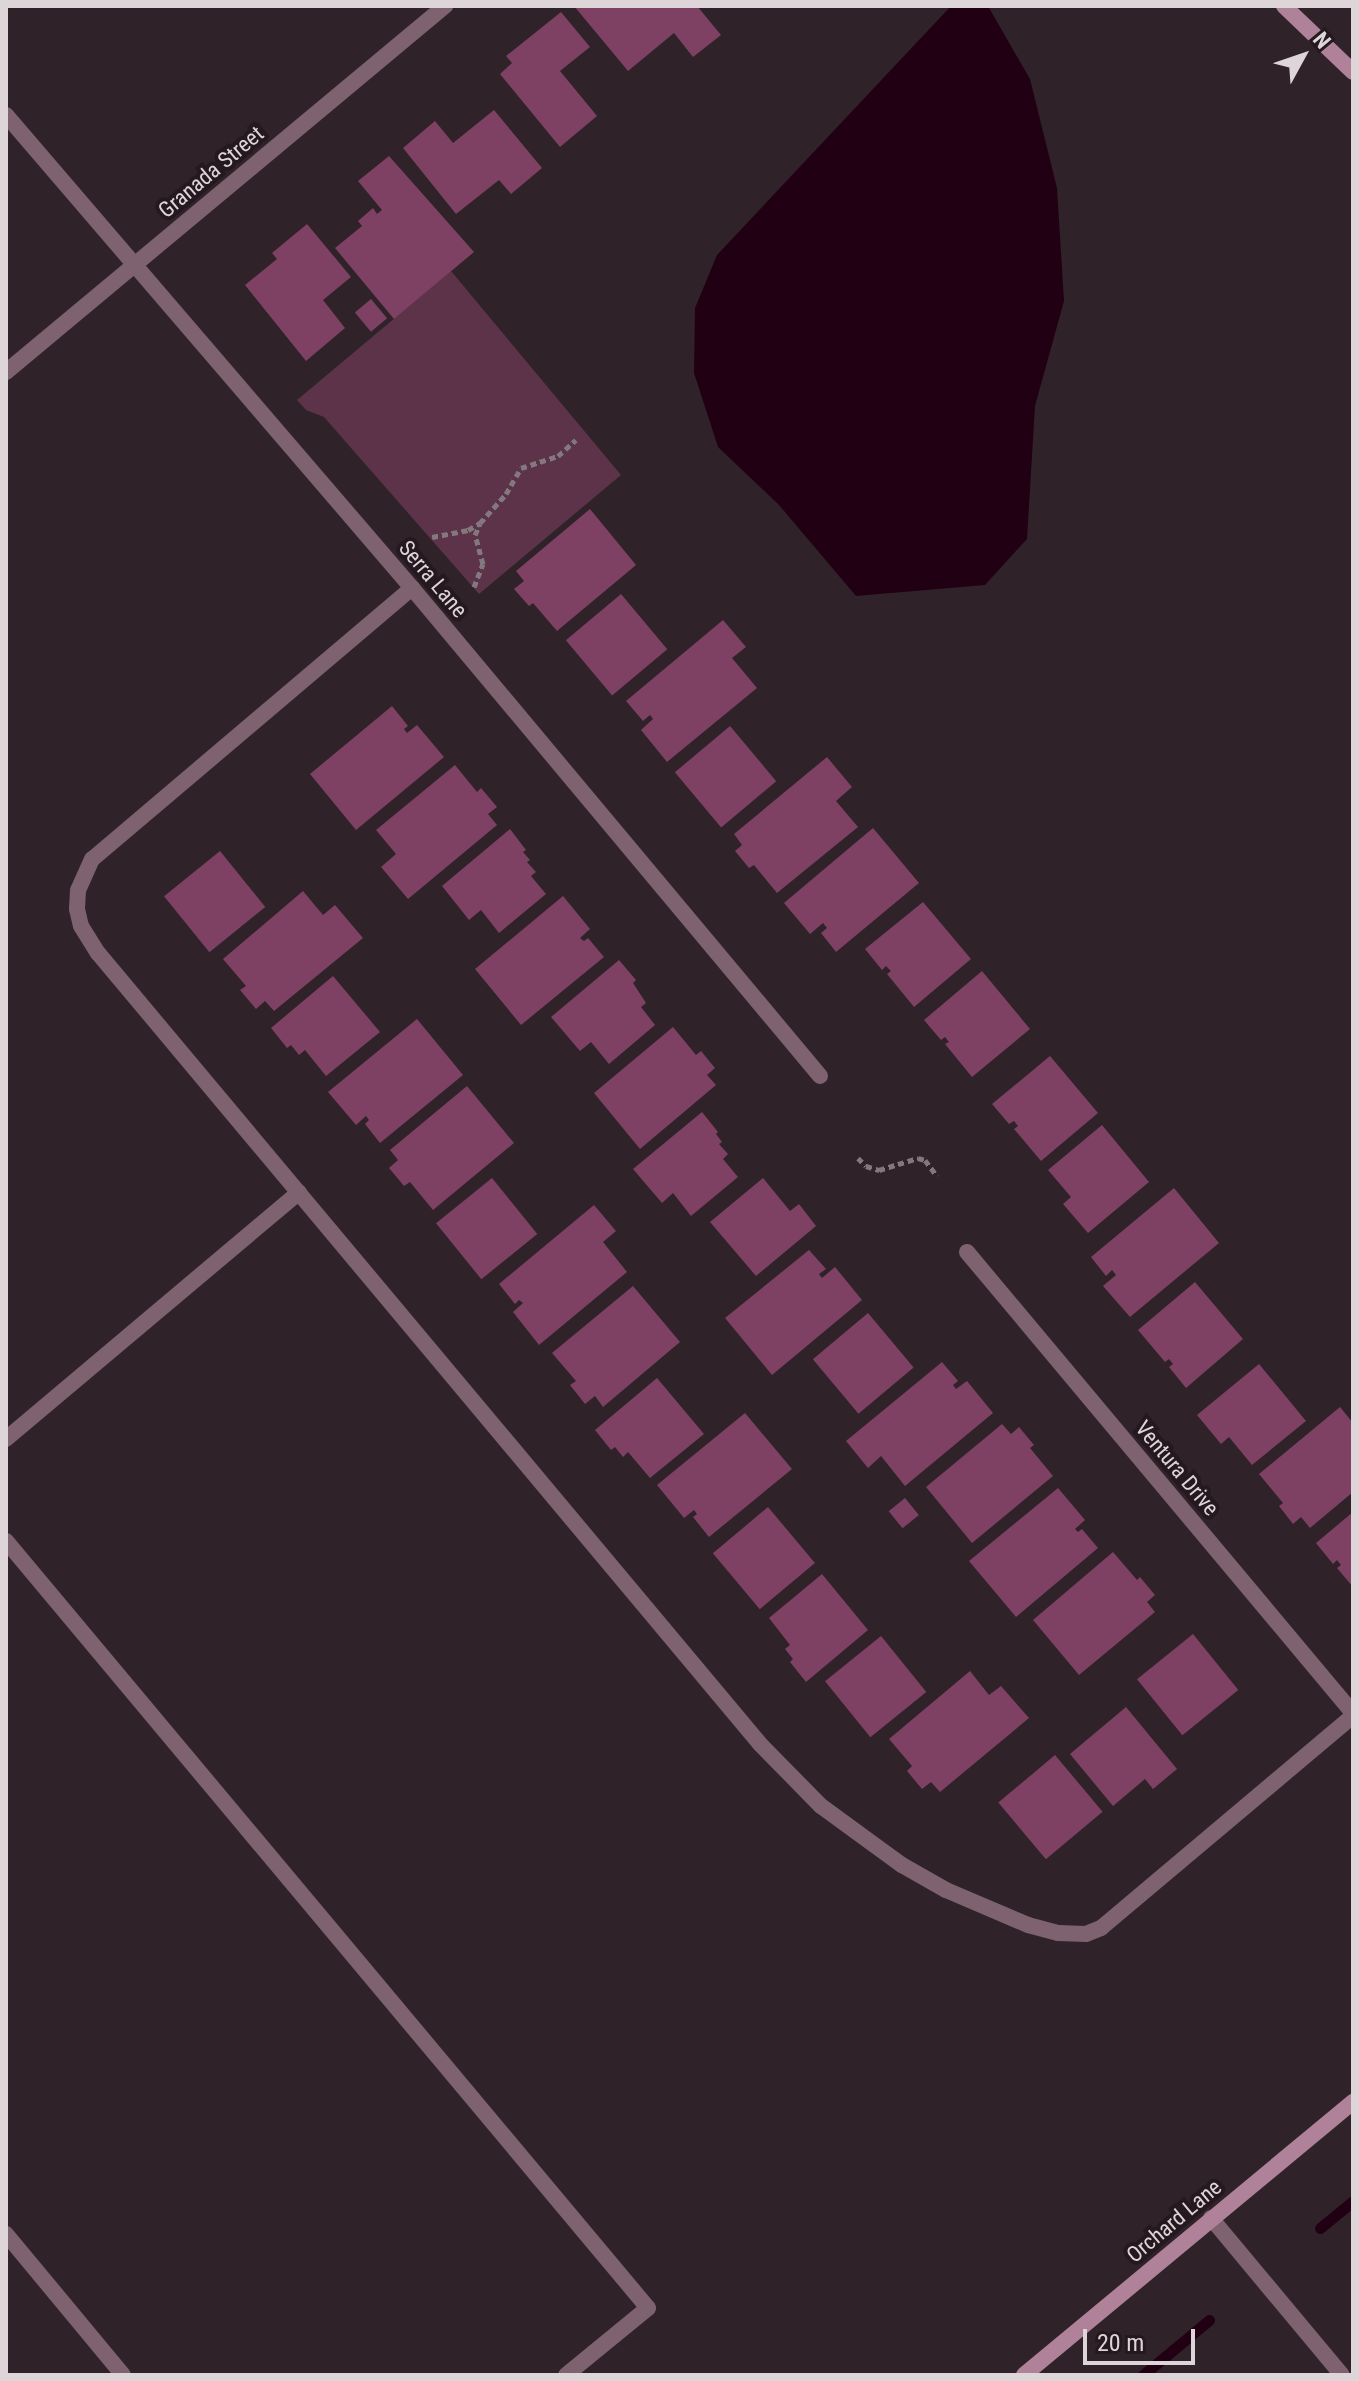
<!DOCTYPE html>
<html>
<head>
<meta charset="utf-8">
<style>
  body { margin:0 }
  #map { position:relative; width:1359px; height:2381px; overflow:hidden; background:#2f2329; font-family:"Roboto Condensed",sans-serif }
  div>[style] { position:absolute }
  .green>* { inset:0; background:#5c3349 }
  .water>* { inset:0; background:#220014 }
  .stream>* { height:11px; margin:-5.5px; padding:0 5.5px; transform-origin:5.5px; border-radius:5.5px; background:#220014 }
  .building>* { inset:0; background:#7e4063; transform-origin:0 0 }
  .path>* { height:5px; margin-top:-2.5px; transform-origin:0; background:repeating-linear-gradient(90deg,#83787d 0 6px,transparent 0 10px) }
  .street>* { height:16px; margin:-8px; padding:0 8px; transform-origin:8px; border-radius:8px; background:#7e6270 }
  .secondary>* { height:16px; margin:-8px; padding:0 8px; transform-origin:8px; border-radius:8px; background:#b0829a }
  span { translate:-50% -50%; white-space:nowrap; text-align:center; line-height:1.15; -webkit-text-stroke:8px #25191f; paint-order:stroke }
  .street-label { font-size:22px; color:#ded5d9 }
  .frame { position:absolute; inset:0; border:8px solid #ded5d9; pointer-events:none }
  .north { position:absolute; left:1263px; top:16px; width:80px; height:80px; -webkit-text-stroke:6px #25191f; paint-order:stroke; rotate:50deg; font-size:22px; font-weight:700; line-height:32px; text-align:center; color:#ded5d9 }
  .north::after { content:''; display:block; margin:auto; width:28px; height:36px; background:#ded5d9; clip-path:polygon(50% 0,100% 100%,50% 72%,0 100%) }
  .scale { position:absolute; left:1083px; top:2329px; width:112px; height:36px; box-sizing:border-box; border:4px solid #ded5d9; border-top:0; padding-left:10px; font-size:24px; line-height:28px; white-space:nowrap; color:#ded5d9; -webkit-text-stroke:6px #25191f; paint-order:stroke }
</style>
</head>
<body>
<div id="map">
  <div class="green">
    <div style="clip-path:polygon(451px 271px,621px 475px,479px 594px,324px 417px,306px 410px,297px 400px)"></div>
  </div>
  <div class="water">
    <div style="clip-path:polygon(951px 6px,988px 6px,1030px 79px,1057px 188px,1064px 301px,1035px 406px,1027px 539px,985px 585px,856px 596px,779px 505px,718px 447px,694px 373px,695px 308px,717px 255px)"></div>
  </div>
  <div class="stream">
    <div style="left:1320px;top:2228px;width:43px;rotate:-39.3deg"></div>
    <div style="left:1143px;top:2375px;width:86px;rotate:-39.8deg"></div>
  </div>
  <div class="building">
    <div style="clip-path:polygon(574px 6px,697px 6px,721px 35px,693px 57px,674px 33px,628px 71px)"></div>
    <div style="clip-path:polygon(561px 12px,590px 47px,560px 71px,597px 116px,560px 147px,500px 74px,512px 63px,506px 56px)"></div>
    <div style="clip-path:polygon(494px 110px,542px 168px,511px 194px,499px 180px,456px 214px,403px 148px,435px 121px,453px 143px)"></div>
    <div style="clip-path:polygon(389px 156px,474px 252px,394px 319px,335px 248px,362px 226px,358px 221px,373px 208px,377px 214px,382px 210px,358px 181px)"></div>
    <div style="clip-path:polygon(307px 224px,351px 277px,323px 300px,345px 328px,306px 361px,245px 285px,277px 259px,272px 253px)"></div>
    <div style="left:371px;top:299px;width:25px;height:21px;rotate:50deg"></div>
    <div style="clip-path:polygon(590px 509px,636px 565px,557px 631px,533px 603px,529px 606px,514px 589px,524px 581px,516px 571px)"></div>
    <div style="left:621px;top:594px;width:72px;height:72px;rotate:50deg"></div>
    <div style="clip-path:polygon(723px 620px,746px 647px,732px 658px,757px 688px,667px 762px,641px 730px,653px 719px,650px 715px,643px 721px,626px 701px)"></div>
    <div style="clip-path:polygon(392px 706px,408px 726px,404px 729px,407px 733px,417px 725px,444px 757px,356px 830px,310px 774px)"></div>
    <div style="left:730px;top:726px;width:72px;height:72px;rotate:50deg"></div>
    <div style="clip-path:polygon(827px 757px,852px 787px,836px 801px,858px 827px,777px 893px,754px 865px,749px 868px,735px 851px,742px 845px,734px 834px)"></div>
    <div style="clip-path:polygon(455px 765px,477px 792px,481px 788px,497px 807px,488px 814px,497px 825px,408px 899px,381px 867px,396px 854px,376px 830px)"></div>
    <div style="clip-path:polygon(873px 828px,919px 883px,836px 952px,821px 933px,827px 928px,823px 923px,810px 934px,784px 903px)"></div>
    <div style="clip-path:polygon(510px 829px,526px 850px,523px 852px,530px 860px,527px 862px,536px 872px,531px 876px,546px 894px,499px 933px,481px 910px,469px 920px,442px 886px)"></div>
    <div style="left:220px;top:851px;width:72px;height:72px;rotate:51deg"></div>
    <div style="clip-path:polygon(303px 891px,323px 915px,335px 905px,363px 938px,274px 1011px,265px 1001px,256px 1009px,240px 990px,246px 986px,223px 959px)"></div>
    <div style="clip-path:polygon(563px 896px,590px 929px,580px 938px,584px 941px,588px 938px,604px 957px,521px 1025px,475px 969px)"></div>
    <div style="clip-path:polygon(923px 902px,971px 959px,914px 1007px,887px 974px,891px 971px,886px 966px,882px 970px,865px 949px)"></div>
    <div style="clip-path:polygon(619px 960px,636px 980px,633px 983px,646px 1003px,641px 1007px,655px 1025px,609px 1064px,591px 1042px,580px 1051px,551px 1017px)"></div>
    <div style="clip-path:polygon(982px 971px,1030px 1029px,972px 1077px,945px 1044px,949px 1042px,945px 1037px,941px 1040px,924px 1020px)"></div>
    <div style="clip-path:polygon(333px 976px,380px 1032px,326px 1076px,305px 1050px,299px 1055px,291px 1045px,287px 1048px,271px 1028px)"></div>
    <div style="clip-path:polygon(417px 1019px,463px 1075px,380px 1143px,365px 1124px,369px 1120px,366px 1116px,356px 1125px,328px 1092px)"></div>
    <div style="clip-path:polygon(673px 1027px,696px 1055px,701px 1051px,715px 1068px,707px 1075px,716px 1085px,640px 1149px,594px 1093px)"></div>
    <div style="clip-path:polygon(1050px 1056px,1098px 1113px,1041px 1161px,1014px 1129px,1018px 1126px,1014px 1121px,1009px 1124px,992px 1104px)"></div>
    <div style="clip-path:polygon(467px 1086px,514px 1143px,433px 1210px,410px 1182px,404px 1186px,389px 1168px,398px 1160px,390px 1150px)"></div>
    <div style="clip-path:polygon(702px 1112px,718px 1132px,716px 1134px,722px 1142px,719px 1144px,728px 1154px,723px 1159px,738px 1177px,691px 1216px,673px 1193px,662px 1203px,633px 1169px)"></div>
    <div style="clip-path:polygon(1102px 1125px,1149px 1182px,1088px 1233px,1063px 1204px,1071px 1197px,1048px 1170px)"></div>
    <div style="left:492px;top:1178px;width:72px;height:72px;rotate:51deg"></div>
    <div style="clip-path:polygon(763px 1178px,790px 1211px,799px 1204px,816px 1226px,756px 1276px,710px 1222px)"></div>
    <div style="clip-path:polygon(1174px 1188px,1219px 1243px,1130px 1317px,1103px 1286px,1116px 1275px,1112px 1270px,1106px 1276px,1091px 1257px)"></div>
    <div style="clip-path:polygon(594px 1205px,616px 1231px,603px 1242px,627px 1272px,539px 1345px,513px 1312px,523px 1303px,519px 1300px,515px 1304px,499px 1284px)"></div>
    <div style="clip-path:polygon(809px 1250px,826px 1269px,819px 1274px,822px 1278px,835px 1267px,862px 1300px,772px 1375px,725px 1318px)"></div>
    <div style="clip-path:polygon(1195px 1282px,1243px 1339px,1186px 1388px,1169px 1367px,1173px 1364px,1169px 1359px,1165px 1362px,1138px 1330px)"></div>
    <div style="clip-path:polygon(633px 1286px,680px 1342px,603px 1407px,595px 1396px,585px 1404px,570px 1385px,576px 1381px,552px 1353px)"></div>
    <div style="left:868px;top:1313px;width:71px;height:72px;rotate:50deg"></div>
    <div style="clip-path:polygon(942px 1362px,958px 1381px,953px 1385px,956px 1389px,967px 1381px,993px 1413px,905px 1486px,881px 1456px,868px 1468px,846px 1441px)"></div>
    <div style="clip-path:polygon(1259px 1364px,1306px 1421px,1252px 1465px,1229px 1437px,1221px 1444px,1197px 1415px)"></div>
    <div style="clip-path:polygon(657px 1378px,704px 1434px,650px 1478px,628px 1452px,623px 1457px,615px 1447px,611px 1450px,595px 1430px)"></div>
    <div style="clip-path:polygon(1340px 1407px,1353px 1423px,1353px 1492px,1310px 1528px,1301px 1517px,1293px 1524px,1279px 1506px,1283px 1503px,1259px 1474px)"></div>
    <div style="clip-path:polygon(745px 1413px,792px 1469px,709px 1537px,693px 1517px,697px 1514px,694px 1510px,684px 1518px,657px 1485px)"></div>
    <div style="clip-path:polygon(1002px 1424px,1011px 1434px,1019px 1427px,1034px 1445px,1030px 1448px,1053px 1476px,972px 1543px,926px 1487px)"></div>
    <div style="clip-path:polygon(1058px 1488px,1085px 1520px,1075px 1529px,1078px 1532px,1082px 1529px,1098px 1548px,1016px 1617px,969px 1561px)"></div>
    <div style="left:905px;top:1498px;width:22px;height:21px;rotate:51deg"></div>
    <div style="left:768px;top:1507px;width:73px;height:72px;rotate:50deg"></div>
    <div style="clip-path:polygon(1353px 1512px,1353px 1587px,1337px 1568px,1341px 1565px,1337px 1560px,1333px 1564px,1316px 1543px)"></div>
    <div style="clip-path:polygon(1113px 1552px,1137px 1580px,1140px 1577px,1155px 1595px,1147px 1602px,1155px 1612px,1079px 1675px,1033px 1620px)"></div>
    <div style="clip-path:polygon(822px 1574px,868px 1630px,806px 1682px,790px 1662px,793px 1659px,785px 1649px,790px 1645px,769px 1618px)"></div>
    <div style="left:1193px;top:1634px;width:72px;height:72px;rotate:51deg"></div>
    <div style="left:881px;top:1636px;width:72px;height:72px;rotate:51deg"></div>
    <div style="clip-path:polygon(970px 1671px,989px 1695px,1001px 1686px,1029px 1718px,940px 1792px,931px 1782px,922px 1789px,907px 1771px,912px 1766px,889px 1739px)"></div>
    <div style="clip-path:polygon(1126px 1707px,1177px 1769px,1153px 1789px,1145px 1779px,1113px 1806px,1070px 1754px)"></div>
    <div style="left:1055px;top:1755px;width:74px;height:74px;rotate:50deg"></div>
  </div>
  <div class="path">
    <div style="left:432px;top:537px;width:37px;rotate:-11deg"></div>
    <div style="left:468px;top:530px;width:14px;rotate:-30deg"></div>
    <div style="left:480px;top:523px;width:39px;rotate:-48deg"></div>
    <div style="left:506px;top:494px;width:30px;rotate:-60deg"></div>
    <div style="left:521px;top:468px;width:39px;rotate:-18deg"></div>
    <div style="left:558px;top:456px;width:24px;rotate:-42deg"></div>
    <div style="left:474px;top:587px;width:25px;rotate:-69deg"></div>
    <div style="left:483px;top:564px;width:30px;rotate:-105deg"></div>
    <div style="left:475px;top:535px;width:12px;rotate:-66deg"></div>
    <div style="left:858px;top:1158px;width:11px;rotate:45deg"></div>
    <div style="left:866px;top:1166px;width:14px;rotate:17deg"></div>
    <div style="left:879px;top:1170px;width:41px;rotate:-17.1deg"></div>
    <div style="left:918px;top:1158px;width:7px;rotate:16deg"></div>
    <div style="left:925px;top:1160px;width:20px;rotate:53deg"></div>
  </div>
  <div class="street">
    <div style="left:6px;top:115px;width:623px;rotate:49.36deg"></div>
    <div style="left:412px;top:588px;width:636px;rotate:50.1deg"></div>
    <div style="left:6px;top:372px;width:572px;rotate:-39.82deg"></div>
    <div style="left:412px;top:588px;width:419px;rotate:139.7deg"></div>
    <div style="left:92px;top:859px;width:34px;rotate:114deg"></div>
    <div style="left:78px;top:890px;width:19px;rotate:93deg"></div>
    <div style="left:77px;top:909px;width:17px;rotate:77deg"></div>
    <div style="left:81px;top:926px;width:32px;rotate:58deg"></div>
    <div style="left:98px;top:953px;width:1031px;rotate:50.07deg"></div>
    <div style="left:760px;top:1744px;width:87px;rotate:45.5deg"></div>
    <div style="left:821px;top:1806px;width:100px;rotate:36.1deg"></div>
    <div style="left:902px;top:1865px;width:51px;rotate:29.6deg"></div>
    <div style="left:946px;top:1890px;width:89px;rotate:23.1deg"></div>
    <div style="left:1028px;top:1925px;width:31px;rotate:15deg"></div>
    <div style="left:1058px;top:1933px;width:28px;rotate:2deg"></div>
    <div style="left:1086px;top:1934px;width:16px;rotate:-22deg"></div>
    <div style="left:1101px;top:1928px;width:329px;rotate:-40.1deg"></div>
    <div style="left:967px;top:1252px;width:601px;rotate:50.06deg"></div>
    <div style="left:6px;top:1439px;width:383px;rotate:-40.1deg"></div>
    <div style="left:6px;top:1541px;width:1000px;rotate:50.07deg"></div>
    <div style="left:648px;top:2308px;width:106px;rotate:140.7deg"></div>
    <div style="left:1211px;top:2218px;width:204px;rotate:50.2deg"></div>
    <div style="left:6px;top:2234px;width:183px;rotate:50.3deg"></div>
  </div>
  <div class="secondary">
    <div style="left:1284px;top:6px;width:95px;rotate:43.7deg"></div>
    <div style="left:1024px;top:2375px;width:428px;rotate:-39.7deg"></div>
  </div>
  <div class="street-label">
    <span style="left:211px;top:172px;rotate:-40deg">Granada Street</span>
    <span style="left:433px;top:579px;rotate:50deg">Serra Lane</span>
    <span style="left:1177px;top:1468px;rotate:50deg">Ventura Drive</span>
    <span style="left:1174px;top:2221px;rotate:-40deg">Orchard Lane</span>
  </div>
  <div class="frame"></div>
  <div class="north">N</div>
  <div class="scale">20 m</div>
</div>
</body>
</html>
